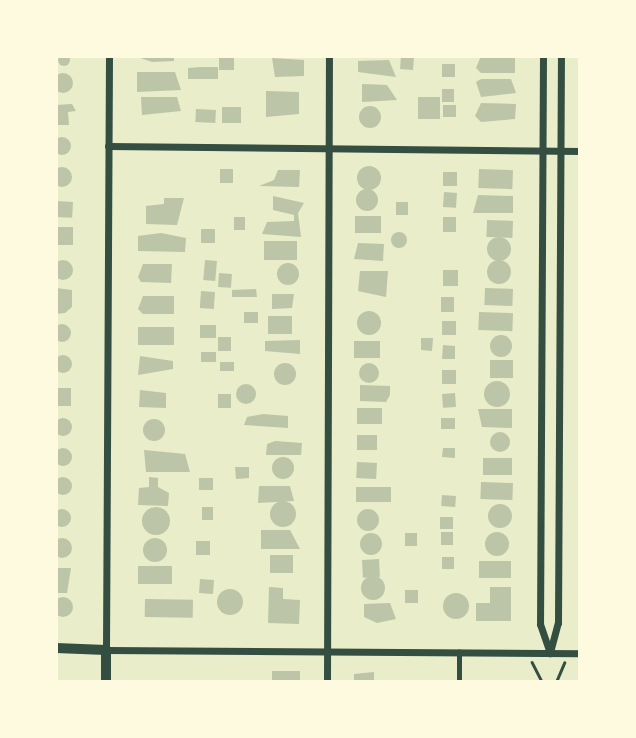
<!DOCTYPE html>
<html>
<head>
<meta charset="utf-8">
<style>
  body { margin:0 }
  #map { position:relative; width:636px; height:738px; overflow:hidden; background:#e9edc9; font-family:Raleway,sans-serif }
  div>[style] { position:absolute }
  .building>* { inset:0; background:#bcc5a7; transform-origin:0 0 }
  .round { border-radius:50% }
  .path>* { height:2.5px; margin:-1.25px; padding:0 1.25px; transform-origin:1.25px; border-radius:1.25px; background:#344e41 }
  .service>* { height:4.5px; margin:-2.25px; padding:0 2.25px; transform-origin:2.25px; border-radius:2.25px; background:#344e41 }
  .minor>* { height:7px; margin:-3.5px; padding:0 3.5px; transform-origin:3.5px; border-radius:3.5px; background:#344e41 }
  .tertiary>* { height:10px; margin:-5px; padding:0 5px; transform-origin:5px; border-radius:5px; background:#344e41 }
  span { translate:-50% -50%; white-space:nowrap; text-align:center; line-height:1.15; -webkit-text-stroke:6px #fefae0; paint-order:stroke }
  .frame { position:absolute; inset:0; border:58px solid #fefae0; pointer-events:none }
</style>
</head>
<body>
<div id="map">
  <div class="building">
    <div class="round" style="left:58px;top:54px;width:12px;height:12px"></div>
    <div style="clip-path:polygon(135px 56px,174px 56px,174px 61px,152px 62px)"></div>
    <div style="left:219px;top:56px;width:15px;height:14px"></div>
    <div style="left:401px;top:56px;width:13px;height:13px;rotate:4deg"></div>
    <div style="clip-path:polygon(481px 56px,515px 58px,515px 73px,481px 73px,476px 68px)"></div>
    <div style="clip-path:polygon(272px 58px,304px 60px,304px 76px,275px 77px)"></div>
    <div style="clip-path:polygon(389px 60px,396px 77px,358px 72px,358px 61px)"></div>
    <div style="left:442px;top:64px;width:13px;height:13px"></div>
    <div style="clip-path:polygon(201px 67px,218px 67px,218px 79px,188px 79px,188px 68px)"></div>
    <div style="clip-path:polygon(137px 72px,175px 72px,181px 90px,137px 92px)"></div>
    <div class="round" style="left:53px;top:73px;width:20px;height:20px"></div>
    <div style="clip-path:polygon(481px 79px,511px 79px,516px 93px,481px 97px,476px 82px)"></div>
    <div style="clip-path:polygon(362px 84px,387px 85px,397px 100px,362px 102px)"></div>
    <div style="left:442px;top:89px;width:12px;height:13px"></div>
    <div style="clip-path:polygon(266px 91px,299px 92px,299px 114px,266px 117px)"></div>
    <div style="clip-path:polygon(141px 97px,177px 97px,181px 111px,142px 115px)"></div>
    <div style="left:418px;top:97px;width:22px;height:22px"></div>
    <div style="clip-path:polygon(481px 103px,516px 104px,515px 119px,481px 122px,475px 116px)"></div>
    <div style="clip-path:polygon(72px 104px,76px 111px,68px 112px,69px 125px,56px 125px,56px 105px)"></div>
    <div style="left:443px;top:105px;width:13px;height:12px"></div>
    <div class="round" style="left:359px;top:106px;width:22px;height:22px"></div>
    <div style="left:222px;top:107px;width:19px;height:16px"></div>
    <div style="left:196px;top:109px;width:20px;height:13px;rotate:3deg"></div>
    <div class="round" style="left:53px;top:137px;width:18px;height:18px"></div>
    <div class="round" style="left:357px;top:166px;width:24px;height:24px"></div>
    <div class="round" style="left:52px;top:167px;width:20px;height:20px"></div>
    <div style="left:220px;top:169px;width:13px;height:14px"></div>
    <div style="left:479px;top:169px;width:34px;height:19px;rotate:2deg"></div>
    <div style="clip-path:polygon(278px 170px,300px 170px,299px 187px,259px 186px,274px 180px)"></div>
    <div style="left:443px;top:172px;width:14px;height:14px"></div>
    <div class="round" style="left:356px;top:189px;width:22px;height:22px"></div>
    <div style="left:444px;top:192px;width:13px;height:15px;rotate:4deg"></div>
    <div style="clip-path:polygon(478px 195px,513px 196px,513px 213px,473px 213px)"></div>
    <div style="clip-path:polygon(273px 196px,304px 203px,298px 213px,301px 237px,262px 234px,267px 222px,294px 221px,294px 215px,273px 210px)"></div>
    <div style="clip-path:polygon(164px 198px,184px 198px,177px 225px,146px 224px,146px 206px,164px 204px)"></div>
    <div style="left:56px;top:201px;width:17px;height:16px;rotate:3deg"></div>
    <div style="left:396px;top:202px;width:12px;height:13px"></div>
    <div style="left:355px;top:216px;width:26px;height:17px"></div>
    <div style="left:234px;top:217px;width:11px;height:13px"></div>
    <div style="left:443px;top:217px;width:13px;height:15px"></div>
    <div style="left:487px;top:220px;width:26px;height:17px;rotate:2deg"></div>
    <div style="left:56px;top:227px;width:17px;height:18px"></div>
    <div style="left:201px;top:229px;width:14px;height:14px"></div>
    <div class="round" style="left:391px;top:232px;width:16px;height:16px"></div>
    <div style="clip-path:polygon(161px 233px,186px 238px,185px 252px,138px 251px,138px 236px)"></div>
    <div class="round" style="left:487px;top:237px;width:24px;height:24px"></div>
    <div style="left:264px;top:241px;width:33px;height:19px"></div>
    <div style="clip-path:polygon(358px 243px,384px 244px,383px 261px,354px 259px)"></div>
    <div class="round" style="left:487px;top:260px;width:24px;height:24px"></div>
    <div class="round" style="left:53px;top:260px;width:20px;height:20px"></div>
    <div style="left:205px;top:260px;width:12px;height:20px;rotate:5deg"></div>
    <div class="round" style="left:277px;top:263px;width:22px;height:22px"></div>
    <div style="clip-path:polygon(172px 264px,171px 283px,141px 282px,138px 277px,143px 264px)"></div>
    <div style="left:458px;top:270px;width:16px;height:15px;rotate:90deg"></div>
    <div style="clip-path:polygon(360px 271px,388px 271px,386px 297px,358px 291px)"></div>
    <div style="left:219px;top:273px;width:13px;height:14px;rotate:4deg"></div>
    <div style="clip-path:polygon(56px 288px,72px 290px,72px 307px,65px 313px,56px 314px)"></div>
    <div style="left:485px;top:288px;width:28px;height:17px;rotate:2deg"></div>
    <div style="clip-path:polygon(256px 289px,257px 297px,232px 297px,232px 290px)"></div>
    <div style="left:201px;top:291px;width:14px;height:17px;rotate:4deg"></div>
    <div style="clip-path:polygon(272px 294px,294px 294px,292px 308px,272px 309px)"></div>
    <div style="clip-path:polygon(143px 296px,174px 296px,174px 314px,143px 314px,138px 309px)"></div>
    <div style="left:441px;top:297px;width:13px;height:15px"></div>
    <div class="round" style="left:357px;top:311px;width:24px;height:24px"></div>
    <div style="left:258px;top:312px;width:11px;height:14px;rotate:90deg"></div>
    <div style="left:479px;top:312px;width:34px;height:18px;rotate:2deg"></div>
    <div style="left:268px;top:316px;width:24px;height:18px"></div>
    <div style="left:442px;top:321px;width:14px;height:14px"></div>
    <div class="round" style="left:53px;top:324px;width:18px;height:18px"></div>
    <div style="left:200px;top:325px;width:16px;height:13px"></div>
    <div style="left:174px;top:327px;width:18px;height:36px;rotate:90deg"></div>
    <div class="round" style="left:490px;top:335px;width:22px;height:22px"></div>
    <div style="left:218px;top:337px;width:13px;height:14px"></div>
    <div style="clip-path:polygon(421px 338px,433px 338px,432px 351px,421px 350px)"></div>
    <div style="clip-path:polygon(300px 340px,300px 354px,265px 351px,265px 341px)"></div>
    <div style="left:354px;top:341px;width:26px;height:17px"></div>
    <div style="clip-path:polygon(443px 345px,455px 346px,455px 359px,442px 359px)"></div>
    <div style="left:201px;top:352px;width:15px;height:10px"></div>
    <div class="round" style="left:54px;top:355px;width:18px;height:18px"></div>
    <div style="clip-path:polygon(140px 356px,173px 361px,173px 369px,138px 375px)"></div>
    <div style="left:490px;top:360px;width:23px;height:18px"></div>
    <div style="left:220px;top:362px;width:14px;height:9px"></div>
    <div class="round" style="left:359px;top:363px;width:20px;height:20px"></div>
    <div class="round" style="left:274px;top:363px;width:22px;height:22px"></div>
    <div style="left:442px;top:370px;width:14px;height:14px"></div>
    <div class="round" style="left:484px;top:381px;width:26px;height:26px"></div>
    <div class="round" style="left:236px;top:384px;width:20px;height:20px"></div>
    <div style="clip-path:polygon(360px 385px,390px 386px,390px 395px,386px 402px,360px 401px)"></div>
    <div style="left:56px;top:388px;width:15px;height:18px"></div>
    <div style="clip-path:polygon(140px 390px,166px 393px,166px 408px,139px 407px)"></div>
    <div style="left:455px;top:393px;width:14px;height:13px;rotate:86deg"></div>
    <div style="left:231px;top:394px;width:14px;height:13px;rotate:90deg"></div>
    <div style="left:357px;top:408px;width:25px;height:16px"></div>
    <div style="clip-path:polygon(478px 409px,512px 409px,512px 428px,482px 427px)"></div>
    <div style="clip-path:polygon(263px 414px,288px 416px,288px 428px,244px 425px,247px 417px)"></div>
    <div style="left:441px;top:418px;width:14px;height:11px"></div>
    <div class="round" style="left:54px;top:418px;width:18px;height:18px"></div>
    <div class="round" style="left:143px;top:419px;width:22px;height:22px"></div>
    <div class="round" style="left:490px;top:432px;width:20px;height:20px"></div>
    <div style="left:357px;top:435px;width:20px;height:15px"></div>
    <div style="clip-path:polygon(275px 441px,302px 443px,301px 455px,266px 455px,267px 444px)"></div>
    <div style="clip-path:polygon(443px 448px,455px 448px,455px 458px,442px 457px)"></div>
    <div class="round" style="left:54px;top:448px;width:18px;height:18px"></div>
    <div style="clip-path:polygon(144px 450px,185px 454px,190px 472px,146px 472px)"></div>
    <div class="round" style="left:272px;top:457px;width:22px;height:22px"></div>
    <div style="left:483px;top:458px;width:29px;height:17px"></div>
    <div style="left:357px;top:462px;width:20px;height:16px;rotate:3deg"></div>
    <div style="clip-path:polygon(235px 467px,249px 467px,249px 478px,236px 479px)"></div>
    <div class="round" style="left:54px;top:477px;width:18px;height:18px"></div>
    <div style="clip-path:polygon(149px 477px,158px 478px,158px 487px,169px 493px,168px 506px,138px 505px,139px 488px,149px 487px)"></div>
    <div style="left:199px;top:478px;width:14px;height:12px"></div>
    <div style="left:481px;top:482px;width:32px;height:17px;rotate:2deg"></div>
    <div style="clip-path:polygon(259px 486px,290px 486px,294px 501px,258px 503px)"></div>
    <div style="left:356px;top:487px;width:35px;height:15px"></div>
    <div style="left:442px;top:495px;width:14px;height:11px;rotate:4deg"></div>
    <div class="round" style="left:270px;top:501px;width:26px;height:26px"></div>
    <div class="round" style="left:488px;top:504px;width:24px;height:24px"></div>
    <div style="left:202px;top:507px;width:11px;height:13px"></div>
    <div class="round" style="left:142px;top:507px;width:28px;height:28px"></div>
    <div class="round" style="left:53px;top:509px;width:18px;height:18px"></div>
    <div class="round" style="left:357px;top:509px;width:22px;height:22px"></div>
    <div style="left:440px;top:517px;width:13px;height:12px"></div>
    <div style="clip-path:polygon(261px 530px,290px 530px,300px 549px,261px 549px)"></div>
    <div class="round" style="left:485px;top:532px;width:24px;height:24px"></div>
    <div style="left:441px;top:532px;width:12px;height:13px"></div>
    <div class="round" style="left:360px;top:533px;width:22px;height:22px"></div>
    <div style="left:405px;top:533px;width:12px;height:13px"></div>
    <div class="round" style="left:143px;top:538px;width:24px;height:24px"></div>
    <div class="round" style="left:52px;top:538px;width:20px;height:20px"></div>
    <div style="left:196px;top:541px;width:14px;height:14px"></div>
    <div style="left:270px;top:555px;width:23px;height:18px"></div>
    <div style="left:442px;top:557px;width:12px;height:12px"></div>
    <div style="left:379px;top:559px;width:18px;height:17px;rotate:87deg"></div>
    <div style="left:479px;top:561px;width:32px;height:17px"></div>
    <div style="left:138px;top:566px;width:34px;height:18px"></div>
    <div style="clip-path:polygon(56px 568px,71px 568px,67px 593px,56px 593px)"></div>
    <div class="round" style="left:361px;top:576px;width:24px;height:24px"></div>
    <div style="left:200px;top:579px;width:14px;height:14px;rotate:4deg"></div>
    <div style="clip-path:polygon(269px 587px,283px 588px,283px 599px,300px 600px,299px 624px,268px 623px)"></div>
    <div style="clip-path:polygon(490px 587px,511px 587px,511px 621px,476px 621px,476px 603px,490px 603px)"></div>
    <div class="round" style="left:217px;top:589px;width:26px;height:26px"></div>
    <div style="left:405px;top:590px;width:13px;height:13px"></div>
    <div class="round" style="left:443px;top:593px;width:26px;height:26px"></div>
    <div class="round" style="left:53px;top:597px;width:20px;height:20px"></div>
    <div style="left:145px;top:599px;width:48px;height:18px;rotate:1deg"></div>
    <div style="clip-path:polygon(390px 603px,396px 619px,377px 623px,364px 617px,364px 604px)"></div>
    <div style="left:272px;top:671px;width:28px;height:11px"></div>
    <div style="clip-path:polygon(374px 672px,374px 682px,354px 682px,354px 674px)"></div>
  </div>
  <div class="path">
    <div style="left:532px;top:662px;width:22px;rotate:63deg"></div>
    <div style="left:556px;top:682px;width:21px;rotate:-67deg"></div>
  </div>
  <div class="service">
    <div style="left:459px;top:682px;width:30px;rotate:-90deg"></div>
  </div>
  <div class="minor">
    <div style="left:109px;top:56px;width:594px;rotate:90.29deg"></div>
    <div style="left:106px;top:650px;width:474px;rotate:0.4deg"></div>
    <div style="left:543px;top:56px;width:568px;rotate:90.3deg"></div>
    <div style="left:540px;top:624px;width:31px;rotate:71deg"></div>
    <div style="left:108px;top:146px;width:472px;rotate:0.6deg"></div>
    <div style="left:550px;top:652px;width:30px;rotate:-75deg"></div>
    <div style="left:558px;top:623px;width:567px;rotate:-89.7deg"></div>
    <div style="left:327px;top:682px;width:626px;rotate:-89.82deg"></div>
  </div>
  <div class="tertiary">
    <div style="left:56px;top:648px;width:50px;rotate:2.3deg"></div>
    <div style="left:106px;top:650px;width:32px;rotate:90deg"></div>
  </div>
  <div class="frame"></div>
</div>
</body>
</html>
